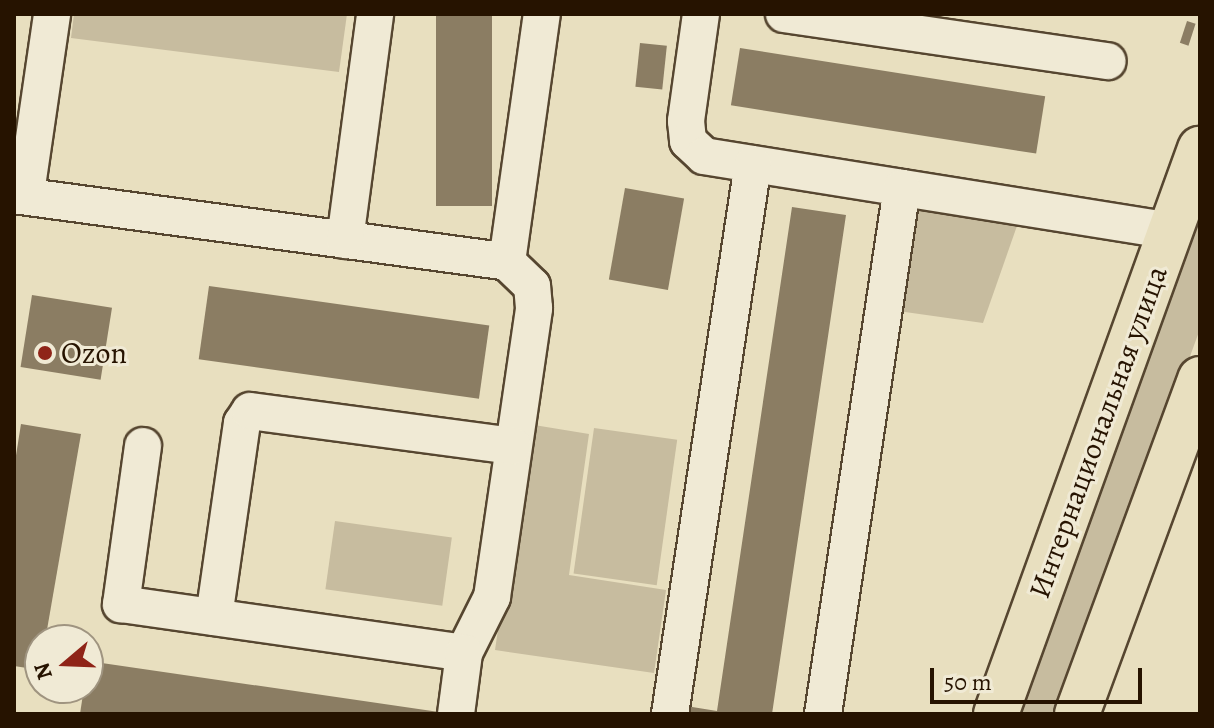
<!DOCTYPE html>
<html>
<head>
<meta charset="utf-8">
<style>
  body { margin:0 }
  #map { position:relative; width:1214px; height:728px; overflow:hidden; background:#e8dfbf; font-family:Alegreya,serif }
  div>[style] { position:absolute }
  .green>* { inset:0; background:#c7bc9f; transform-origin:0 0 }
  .building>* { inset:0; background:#8b7d63; transform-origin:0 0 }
  .roads { filter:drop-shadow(2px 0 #564630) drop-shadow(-2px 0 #564630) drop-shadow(0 2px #564630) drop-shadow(0 -2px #564630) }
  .minor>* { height:36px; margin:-18px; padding:0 18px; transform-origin:18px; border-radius:18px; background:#f0ead5 }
  .major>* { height:44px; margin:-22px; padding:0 22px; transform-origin:22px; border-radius:22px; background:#e8dfbf }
  .dots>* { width:22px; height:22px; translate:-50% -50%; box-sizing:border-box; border:4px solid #f0ead5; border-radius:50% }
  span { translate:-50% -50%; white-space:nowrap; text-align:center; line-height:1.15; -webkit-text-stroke:6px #f0ead5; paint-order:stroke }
  .poi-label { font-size:30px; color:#261300 }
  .left { translate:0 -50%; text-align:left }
  .street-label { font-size:30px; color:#261300 }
  .frame { position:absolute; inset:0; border:16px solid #261300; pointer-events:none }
  .north { position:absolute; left:24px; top:624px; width:80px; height:80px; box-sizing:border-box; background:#f0ead5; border:2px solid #9f9480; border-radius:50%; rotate:251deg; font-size:22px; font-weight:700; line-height:32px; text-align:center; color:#261300 }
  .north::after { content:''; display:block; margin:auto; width:28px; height:36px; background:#8f2418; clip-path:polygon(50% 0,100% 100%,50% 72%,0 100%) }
  .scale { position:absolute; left:930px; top:668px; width:212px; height:36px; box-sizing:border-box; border:4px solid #261300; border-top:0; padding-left:10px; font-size:24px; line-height:28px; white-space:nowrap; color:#261300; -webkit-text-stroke:6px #f0ead5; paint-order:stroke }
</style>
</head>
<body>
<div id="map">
  <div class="green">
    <div style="clip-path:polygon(74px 14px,347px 14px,339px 72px,71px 38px)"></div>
    <div style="clip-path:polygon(1200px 203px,1200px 329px,1059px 714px,1017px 714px)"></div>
    <div style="clip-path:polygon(914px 206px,1018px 223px,983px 323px,898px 311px)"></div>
    <div style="clip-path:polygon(528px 424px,589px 434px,569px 575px,666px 590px,654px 673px,495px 650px)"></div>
    <div style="left:594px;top:428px;width:84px;height:147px;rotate:8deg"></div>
    <div style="left:335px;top:521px;width:118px;height:69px;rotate:8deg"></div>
  </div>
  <div class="building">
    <div style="left:436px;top:14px;width:56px;height:192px"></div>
    <div style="left:1187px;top:21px;width:9px;height:23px;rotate:18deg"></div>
    <div style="left:640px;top:43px;width:27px;height:44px;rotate:6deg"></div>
    <div style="left:740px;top:48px;width:309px;height:58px;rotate:9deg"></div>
    <div style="left:625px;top:188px;width:60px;height:93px;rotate:10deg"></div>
    <div style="clip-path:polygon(792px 207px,846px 215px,772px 714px,685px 714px,686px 706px,717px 711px)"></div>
    <div style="left:209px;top:286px;width:283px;height:74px;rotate:8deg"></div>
    <div style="left:32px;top:295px;width:81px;height:73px;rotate:9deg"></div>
    <div style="clip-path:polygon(21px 424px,81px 434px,40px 670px,14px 666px,14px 468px)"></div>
    <div style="clip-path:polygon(88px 661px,439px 712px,439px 714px,80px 714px)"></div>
  </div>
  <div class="roads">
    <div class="minor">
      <div style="left:701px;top:14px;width:108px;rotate:98deg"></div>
      <div style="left:686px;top:121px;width:20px;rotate:84deg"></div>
      <div style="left:688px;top:141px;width:22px;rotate:43deg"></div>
      <div style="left:704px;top:156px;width:473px;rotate:9.1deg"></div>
      <div style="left:784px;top:14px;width:327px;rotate:8.3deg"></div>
      <div style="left:26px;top:193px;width:181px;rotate:-81.7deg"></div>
      <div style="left:14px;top:195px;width:498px;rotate:7.7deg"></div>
      <div style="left:507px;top:262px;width:250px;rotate:-82deg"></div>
      <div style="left:345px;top:240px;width:228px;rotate:-82.4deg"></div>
      <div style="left:143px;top:446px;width:160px;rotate:97.9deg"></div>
      <div style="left:121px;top:604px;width:346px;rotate:8.1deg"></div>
      <div style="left:464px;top:653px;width:63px;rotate:-63.4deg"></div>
      <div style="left:492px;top:597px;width:292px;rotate:-81.7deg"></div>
      <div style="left:534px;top:308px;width:22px;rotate:-95deg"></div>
      <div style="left:532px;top:286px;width:35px;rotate:-136deg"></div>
      <div style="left:214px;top:617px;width:196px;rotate:-81.8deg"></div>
      <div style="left:242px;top:423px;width:14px;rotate:-56deg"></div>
      <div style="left:250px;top:411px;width:265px;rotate:7.6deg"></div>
      <div style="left:456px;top:714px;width:62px;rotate:-82.5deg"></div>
      <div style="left:670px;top:714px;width:556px;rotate:-81.42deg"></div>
      <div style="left:823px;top:714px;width:532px;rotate:-81.46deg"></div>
    </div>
    <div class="major">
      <div style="left:996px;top:714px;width:601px;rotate:-70.15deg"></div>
      <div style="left:1077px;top:714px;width:357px;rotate:-69.8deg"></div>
    </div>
  </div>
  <div class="dots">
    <div style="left:45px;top:353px;background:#8f2418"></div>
  </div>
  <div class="poi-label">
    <span class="left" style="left:61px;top:353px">Ozon</span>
  </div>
  <div class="street-label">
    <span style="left:1098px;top:432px;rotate:-70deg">Интернациональная улица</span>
  </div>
  <div class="frame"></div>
  <div class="north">N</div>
  <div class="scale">50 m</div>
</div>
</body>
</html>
